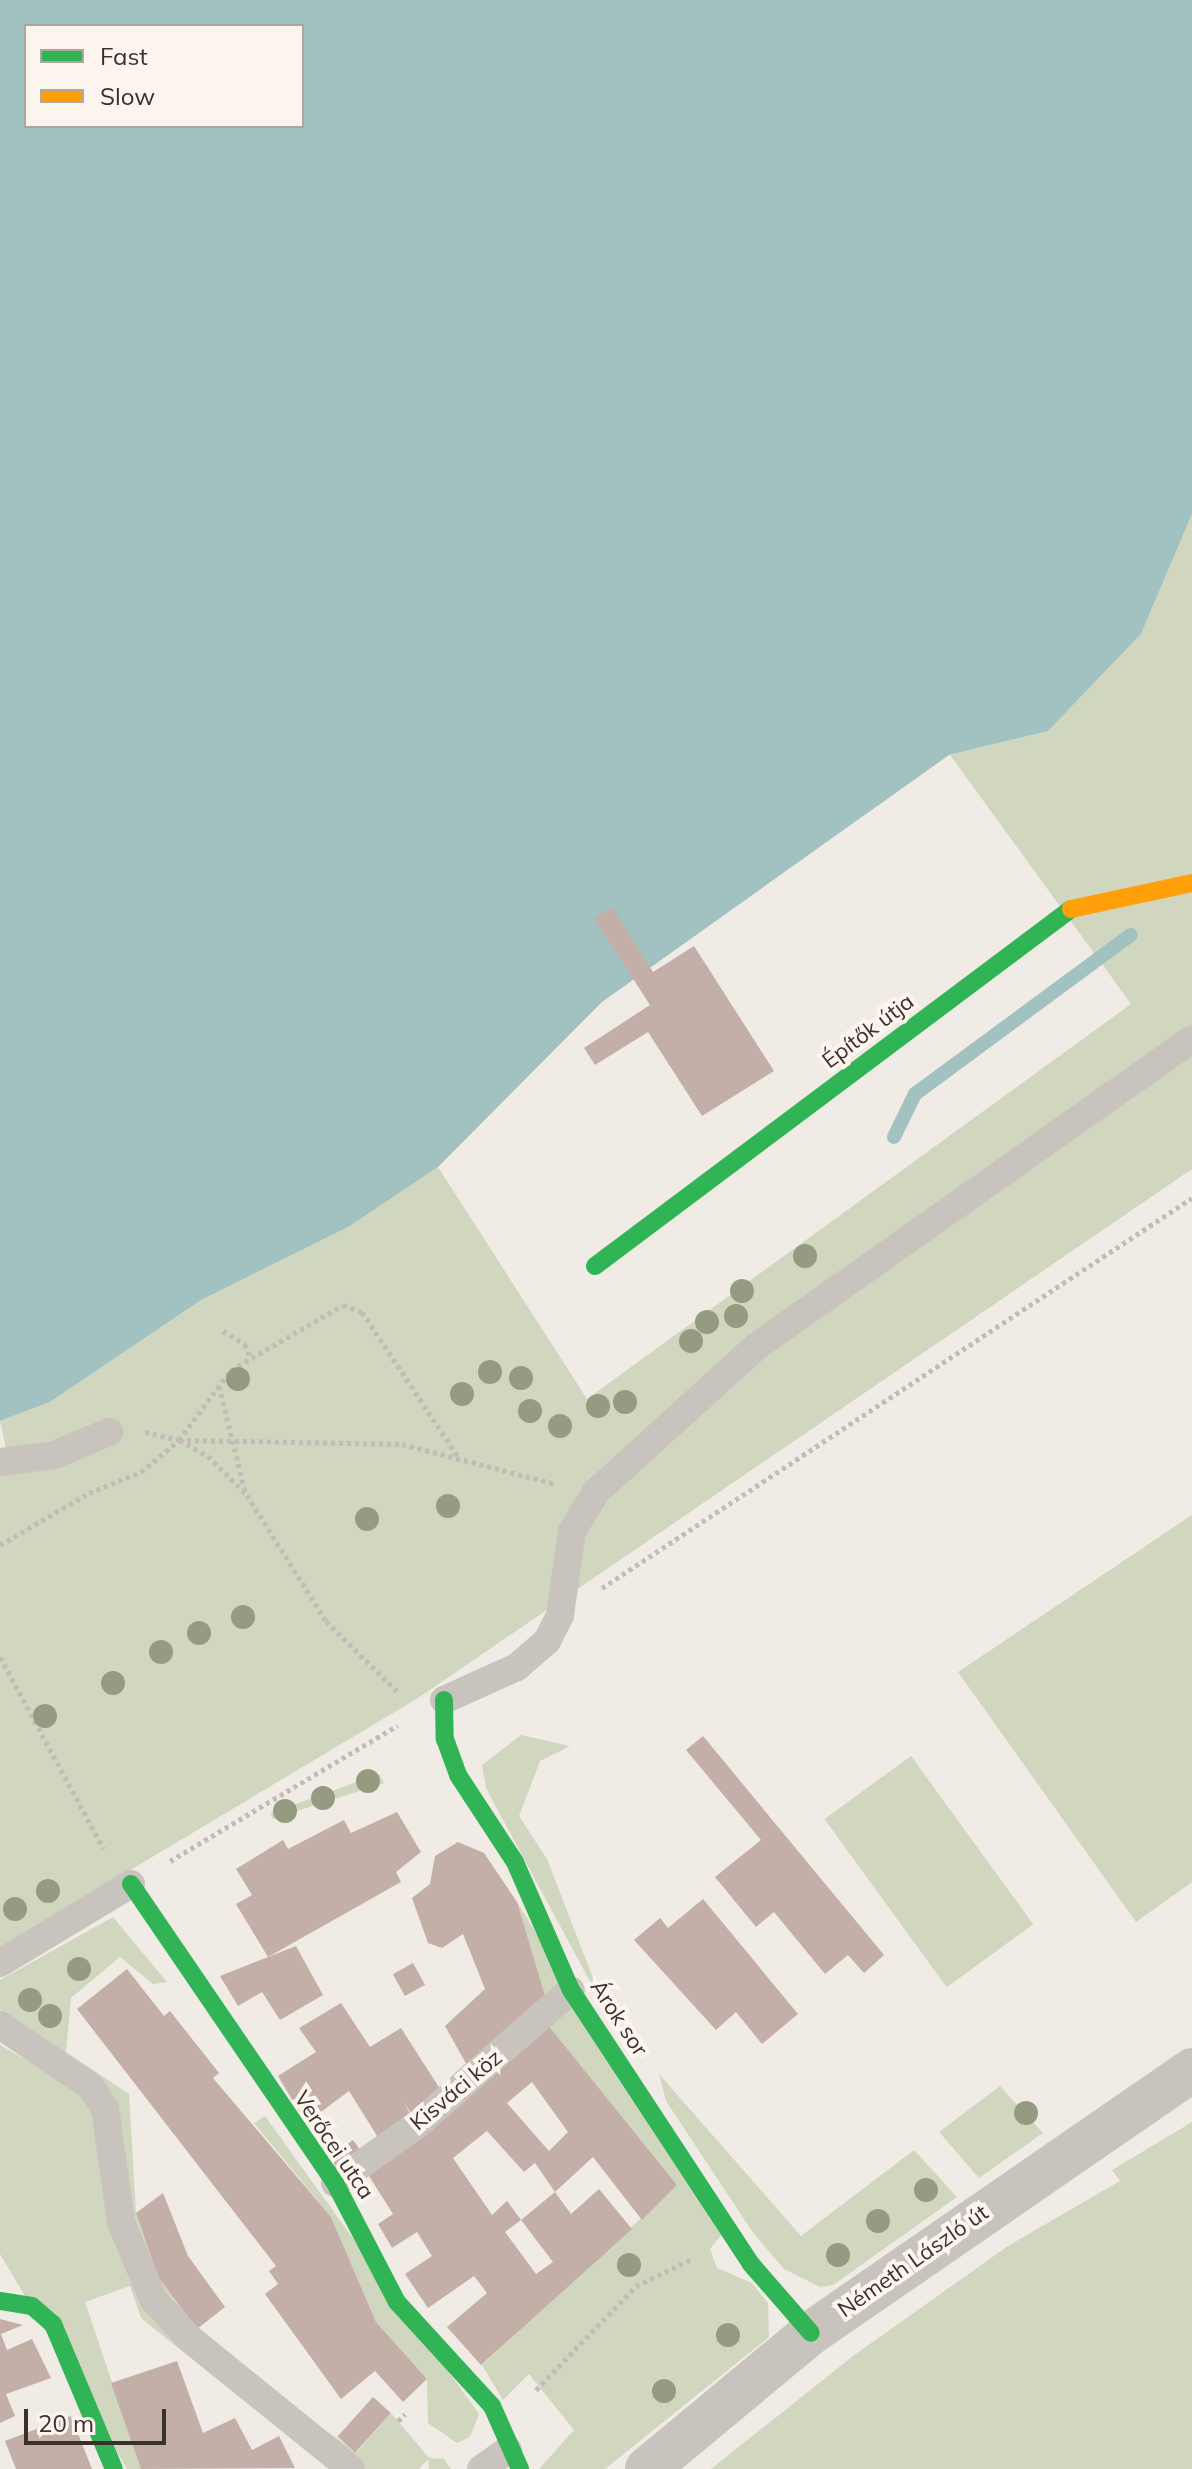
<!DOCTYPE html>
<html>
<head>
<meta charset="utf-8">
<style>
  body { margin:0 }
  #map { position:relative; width:1192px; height:2469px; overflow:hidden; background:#f0ebe5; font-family:Mulish,sans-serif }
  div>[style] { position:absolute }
  .green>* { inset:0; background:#d1d6bf; transform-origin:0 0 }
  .water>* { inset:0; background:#a1c2c1 }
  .stream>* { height:14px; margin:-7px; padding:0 7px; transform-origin:7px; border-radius:7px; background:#a1c2c1 }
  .building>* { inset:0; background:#c3afa7; transform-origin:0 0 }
  .path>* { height:5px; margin-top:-2.5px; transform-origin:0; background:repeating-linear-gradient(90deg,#c2bbb6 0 4px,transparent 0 8px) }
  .lane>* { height:28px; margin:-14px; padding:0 14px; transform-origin:14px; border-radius:14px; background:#c9c3be }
  .street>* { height:44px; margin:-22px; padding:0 22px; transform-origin:22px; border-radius:22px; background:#c9c3be }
  .fast>* { height:18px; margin:-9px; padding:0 9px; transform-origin:9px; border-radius:9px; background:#30b455 }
  .slow>* { height:18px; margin:-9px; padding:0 9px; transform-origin:9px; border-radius:9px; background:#ff9f0a }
  .trees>* { width:24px; height:24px; margin:-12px; border-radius:50%; background:#959b80 }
  span { translate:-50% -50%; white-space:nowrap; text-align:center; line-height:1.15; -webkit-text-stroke:8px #fbf5ee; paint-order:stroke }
  .street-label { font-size:22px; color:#3b302b }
  .legend { position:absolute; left:24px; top:24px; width:280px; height:104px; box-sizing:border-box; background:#fbf5ee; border:2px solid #aea6a0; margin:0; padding:10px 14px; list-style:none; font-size:24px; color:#3b302b }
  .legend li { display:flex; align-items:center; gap:16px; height:40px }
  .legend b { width:40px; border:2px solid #aea6a0 }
  .scale { position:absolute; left:24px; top:2409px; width:142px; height:36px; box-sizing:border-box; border:4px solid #3b302b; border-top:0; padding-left:10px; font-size:24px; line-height:28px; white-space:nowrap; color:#3b302b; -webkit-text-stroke:6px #fbf5ee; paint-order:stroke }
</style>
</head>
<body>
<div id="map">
  <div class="green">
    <div style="clip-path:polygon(1192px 514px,1192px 1169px,418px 1698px,0 1948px,0 1460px,7px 1453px,0 1421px,50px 1402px,201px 1300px,350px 1226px,438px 1167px,587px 1399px,1131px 1004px,950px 755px,1048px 731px,1141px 634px)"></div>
    <div style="clip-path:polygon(1192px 1515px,1192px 1882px,1136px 1922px,958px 1672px)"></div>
    <div style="clip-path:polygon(521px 1735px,570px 1746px,540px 1761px,519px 1816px,547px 1859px,593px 1978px,606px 1986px,593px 1987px,486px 1788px,482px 1765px)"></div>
    <div style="left:911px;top:1756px;width:208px;height:107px;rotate:54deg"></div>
    <div style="clip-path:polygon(379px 1774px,384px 1783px,272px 1819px,271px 1813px)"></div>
    <div style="clip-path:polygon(517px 1902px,721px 2235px,710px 2249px,717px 2268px,752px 2283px,768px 2303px,769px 2337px,605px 2469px,539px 2469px,574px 2430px,529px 2374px,503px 2400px,482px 2365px,677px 2185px,548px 2025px)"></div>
    <div style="clip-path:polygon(113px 1917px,167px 1982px,153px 1984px,120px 1957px,71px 1998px,66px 2052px,129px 2094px,136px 2213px,158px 2277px,197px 2329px,158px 2294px,127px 2213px,116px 2109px,10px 2025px,0 2009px,0 1980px)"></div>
    <div style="clip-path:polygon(0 2045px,81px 2091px,97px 2114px,148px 2314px,254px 2409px,141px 2318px,130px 2286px,85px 2302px,141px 2469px,127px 2469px,0 2254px)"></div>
    <div style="clip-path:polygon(659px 2074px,801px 2236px,914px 2150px,957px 2197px,833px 2285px,820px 2287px,784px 2269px,752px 2231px,666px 2101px)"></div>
    <div style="clip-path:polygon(1000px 2086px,1043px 2133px,979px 2178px,939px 2132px)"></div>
    <div style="clip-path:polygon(265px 2116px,479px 2414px,470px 2437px,457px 2443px,428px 2423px,427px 2379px,376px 2322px,331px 2217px,254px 2123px)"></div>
    <div style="clip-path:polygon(1192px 2122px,1192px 2469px,711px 2469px,853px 2356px,1008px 2246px,1120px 2181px,1112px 2170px)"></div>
    <div style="clip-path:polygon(278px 2398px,357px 2452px,391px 2413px,429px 2458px,444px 2459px,451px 2469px,429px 2469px,428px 2459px,419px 2469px,362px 2469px)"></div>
  </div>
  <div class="water">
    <div style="clip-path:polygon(evenodd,0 0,1192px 0,1192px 514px,1141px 634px,1048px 731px,949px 755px,602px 1002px,438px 1167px,350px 1226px,201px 1300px,50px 1402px,0 1421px,0 0,26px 26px,302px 26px,302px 126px,26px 126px,26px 26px)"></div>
  </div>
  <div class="stream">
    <div style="left:894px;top:1137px;width:48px;rotate:-64deg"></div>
    <div style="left:915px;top:1094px;width:268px;rotate:-36.4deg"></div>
  </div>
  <div class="building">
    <div style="clip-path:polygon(612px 907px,653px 972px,694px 946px,774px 1071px,702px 1116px,648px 1032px,595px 1065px,584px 1048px,650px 1005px,594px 918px)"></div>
    <div style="clip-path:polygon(703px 1736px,884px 1955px,864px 1973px,848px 1955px,825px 1974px,774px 1912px,756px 1927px,715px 1877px,761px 1840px,686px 1750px)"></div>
    <div style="clip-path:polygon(397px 1812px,421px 1852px,396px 1872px,401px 1882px,268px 1957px,236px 1904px,252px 1895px,236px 1869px,283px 1840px,288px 1849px,344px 1820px,351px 1833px)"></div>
    <div style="clip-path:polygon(458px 1842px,484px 1853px,517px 1902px,545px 1996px,468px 2067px,445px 2026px,485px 1989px,463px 1934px,442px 1948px,428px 1943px,412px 1898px,430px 1884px,435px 1856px)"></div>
    <div style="clip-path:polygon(703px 1899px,798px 2014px,762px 2044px,736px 2012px,716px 2030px,634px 1940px,660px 1918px,668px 1928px)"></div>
    <div style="clip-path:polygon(296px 1946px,323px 1995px,280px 2020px,262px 1992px,238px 2006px,220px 1976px)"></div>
    <div style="left:413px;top:1963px;width:25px;height:23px;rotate:61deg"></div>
    <div style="clip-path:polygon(127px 1969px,164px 2016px,170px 2011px,219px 2073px,213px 2078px,331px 2217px,376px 2322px,427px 2379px,403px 2402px,375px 2371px,341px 2399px,265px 2294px,278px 2284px,269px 2271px,276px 2266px,77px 2009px)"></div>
    <div style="clip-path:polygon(341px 2003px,370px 2047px,401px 2028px,442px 2092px,412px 2114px,404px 2103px,411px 2115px,379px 2139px,349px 2091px,306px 2123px,278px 2076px,316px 2052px,299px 2028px)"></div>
    <div style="clip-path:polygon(evenodd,548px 2025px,677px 2185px,642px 2220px,593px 2157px,555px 2192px,535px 2163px,524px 2172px,487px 2131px,453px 2158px,492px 2215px,507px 2201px,521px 2220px,505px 2232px,536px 2274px,553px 2262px,521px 2220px,555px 2192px,571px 2214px,599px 2189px,632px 2229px,481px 2365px,447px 2327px,487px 2293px,474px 2276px,428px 2308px,405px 2274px,432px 2256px,417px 2232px,392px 2248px,378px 2224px,393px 2214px,369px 2176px,548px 2025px,532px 2082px,568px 2132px,549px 2151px,507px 2103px,532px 2082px)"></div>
    <div style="left:353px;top:2140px;width:14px;height:29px;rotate:54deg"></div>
    <div style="clip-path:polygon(163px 2193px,188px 2256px,225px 2307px,197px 2329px,158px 2277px,136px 2213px)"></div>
    <div style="clip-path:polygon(0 2319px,23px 2325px,1px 2334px,7px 2350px,32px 2339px,51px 2378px,6px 2394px,15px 2416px,0 2423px)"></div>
    <div style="clip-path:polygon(177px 2361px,203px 2433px,235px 2418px,252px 2450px,279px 2436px,295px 2468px,141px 2469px,111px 2383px)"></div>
    <div style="left:373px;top:2397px;width:24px;height:53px;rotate:42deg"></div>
    <div style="clip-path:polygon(71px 2416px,92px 2469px,16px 2469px,5px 2441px)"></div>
  </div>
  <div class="path">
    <div style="left:223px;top:1331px;width:26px;rotate:31deg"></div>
    <div style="left:245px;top:1344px;width:14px;rotate:69deg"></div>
    <div style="left:219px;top:1386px;width:108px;rotate:76.1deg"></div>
    <div style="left:145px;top:1432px;width:35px;rotate:13deg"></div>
    <div style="left:179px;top:1440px;width:223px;rotate:1deg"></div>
    <div style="left:402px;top:1444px;width:159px;rotate:14.6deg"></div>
    <div style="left:180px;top:1440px;width:32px;rotate:30deg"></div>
    <div style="left:208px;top:1456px;width:55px;rotate:45deg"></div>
    <div style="left:247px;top:1495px;width:149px;rotate:57.9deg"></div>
    <div style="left:326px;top:1621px;width:101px;rotate:44.6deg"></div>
    <div style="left:0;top:1545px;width:103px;rotate:-30.3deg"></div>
    <div style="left:89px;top:1493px;width:56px;rotate:-22deg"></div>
    <div style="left:141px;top:1472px;width:50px;rotate:-40.1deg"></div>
    <div style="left:179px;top:1440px;width:87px;rotate:-53.4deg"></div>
    <div style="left:231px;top:1370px;width:129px;rotate:-30.1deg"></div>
    <div style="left:343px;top:1305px;width:20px;rotate:20deg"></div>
    <div style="left:362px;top:1312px;width:172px;rotate:56.4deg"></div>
    <div style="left:602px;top:1588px;width:707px;rotate:-33.47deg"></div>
    <div style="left:0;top:1657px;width:218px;rotate:61.6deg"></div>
    <div style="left:170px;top:1861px;width:265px;rotate:-30.8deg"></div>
    <div style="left:536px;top:2390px;width:144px;rotate:-46.1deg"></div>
    <div style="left:636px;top:2286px;width:62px;rotate:-25.7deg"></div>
    <div style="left:398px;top:2421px;width:10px;rotate:-45deg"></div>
  </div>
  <div class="lane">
    <div style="left:0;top:1462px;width:54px;rotate:-7.4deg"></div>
    <div style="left:54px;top:1455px;width:60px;rotate:-22.7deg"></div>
    <div style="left:444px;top:1700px;width:80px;rotate:-24.3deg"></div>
    <div style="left:517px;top:1667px;width:40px;rotate:-41deg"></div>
    <div style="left:547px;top:1641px;width:29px;rotate:-63deg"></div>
    <div style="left:560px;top:1615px;width:85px;rotate:-81.9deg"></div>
    <div style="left:572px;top:1531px;width:46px;rotate:-58.4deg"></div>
    <div style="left:596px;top:1492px;width:217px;rotate:-42.2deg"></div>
    <div style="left:757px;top:1346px;width:532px;rotate:-35.21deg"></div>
    <div style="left:0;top:1963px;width:153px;rotate:-31.1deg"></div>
    <div style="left:0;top:2025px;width:109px;rotate:34.1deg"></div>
    <div style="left:90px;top:2086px;width:27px;rotate:56deg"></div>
    <div style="left:105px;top:2108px;width:115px;rotate:82deg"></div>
    <div style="left:121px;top:2222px;width:83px;rotate:67.4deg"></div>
    <div style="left:153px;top:2299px;width:53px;rotate:47.3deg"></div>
    <div style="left:189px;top:2338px;width:208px;rotate:39deg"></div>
    <div style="left:335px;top:2183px;width:102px;rotate:-35.4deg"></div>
    <div style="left:418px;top:2124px;width:203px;rotate:-41.2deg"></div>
    <div style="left:481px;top:2469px;width:33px;rotate:-35deg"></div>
  </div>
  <div class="street">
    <div style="left:647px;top:2469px;width:213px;rotate:-39.7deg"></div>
    <div style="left:811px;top:2333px;width:463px;rotate:-34.6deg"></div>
  </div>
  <div class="fast">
    <div style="left:595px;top:1266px;width:595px;rotate:-36.87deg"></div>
    <div style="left:444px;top:1700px;width:39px;rotate:89deg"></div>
    <div style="left:445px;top:1739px;width:38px;rotate:70deg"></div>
    <div style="left:458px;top:1775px;width:104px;rotate:56.8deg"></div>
    <div style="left:515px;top:1862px;width:140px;rotate:66.4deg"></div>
    <div style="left:571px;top:1990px;width:328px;rotate:56.7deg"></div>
    <div style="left:751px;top:2264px;width:91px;rotate:49deg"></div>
    <div style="left:131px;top:1884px;width:362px;rotate:55.7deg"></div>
    <div style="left:335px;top:2183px;width:134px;rotate:62.5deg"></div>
    <div style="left:397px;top:2302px;width:141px;rotate:47.6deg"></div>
    <div style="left:492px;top:2406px;width:69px;rotate:66deg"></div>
    <div style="left:0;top:2301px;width:32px;rotate:9deg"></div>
    <div style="left:32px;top:2306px;width:28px;rotate:41deg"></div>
    <div style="left:53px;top:2324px;width:157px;rotate:67.2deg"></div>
  </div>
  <div class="slow">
    <div style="left:1071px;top:909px;width:124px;rotate:-12.1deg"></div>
  </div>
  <div class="trees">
    <div style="left:805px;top:1256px"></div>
    <div style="left:742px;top:1291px"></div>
    <div style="left:736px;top:1316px"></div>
    <div style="left:707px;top:1322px"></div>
    <div style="left:691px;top:1341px"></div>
    <div style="left:490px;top:1372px"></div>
    <div style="left:521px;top:1378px"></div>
    <div style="left:238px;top:1379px"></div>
    <div style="left:462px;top:1394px"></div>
    <div style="left:625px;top:1402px"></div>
    <div style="left:598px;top:1406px"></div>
    <div style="left:530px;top:1411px"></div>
    <div style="left:560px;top:1426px"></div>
    <div style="left:448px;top:1506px"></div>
    <div style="left:367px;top:1519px"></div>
    <div style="left:243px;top:1617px"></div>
    <div style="left:199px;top:1633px"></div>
    <div style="left:161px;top:1652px"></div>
    <div style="left:113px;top:1683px"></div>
    <div style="left:45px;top:1716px"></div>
    <div style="left:368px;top:1781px"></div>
    <div style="left:323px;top:1798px"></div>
    <div style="left:285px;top:1811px"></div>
    <div style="left:48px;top:1891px"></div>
    <div style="left:15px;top:1909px"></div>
    <div style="left:79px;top:1969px"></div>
    <div style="left:30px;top:2000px"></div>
    <div style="left:50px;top:2016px"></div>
    <div style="left:1026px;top:2113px"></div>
    <div style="left:926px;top:2190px"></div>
    <div style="left:878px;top:2221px"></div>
    <div style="left:838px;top:2255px"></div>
    <div style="left:629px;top:2265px"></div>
    <div style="left:728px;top:2335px"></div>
    <div style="left:664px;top:2391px"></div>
  </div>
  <div class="street-label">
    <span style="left:868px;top:1031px;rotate:-37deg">Építők útja</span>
    <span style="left:619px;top:2018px;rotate:57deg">Árok sor</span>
    <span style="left:456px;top:2090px;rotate:-40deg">Kisváci köz</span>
    <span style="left:334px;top:2145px;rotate:56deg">Verőcei utca</span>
    <span style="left:913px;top:2261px;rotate:-35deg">Németh László út</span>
  </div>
  <ul class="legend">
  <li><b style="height:10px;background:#30b455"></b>Fast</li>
  <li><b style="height:10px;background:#ff9f0a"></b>Slow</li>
  </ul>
  <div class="scale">20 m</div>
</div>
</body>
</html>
